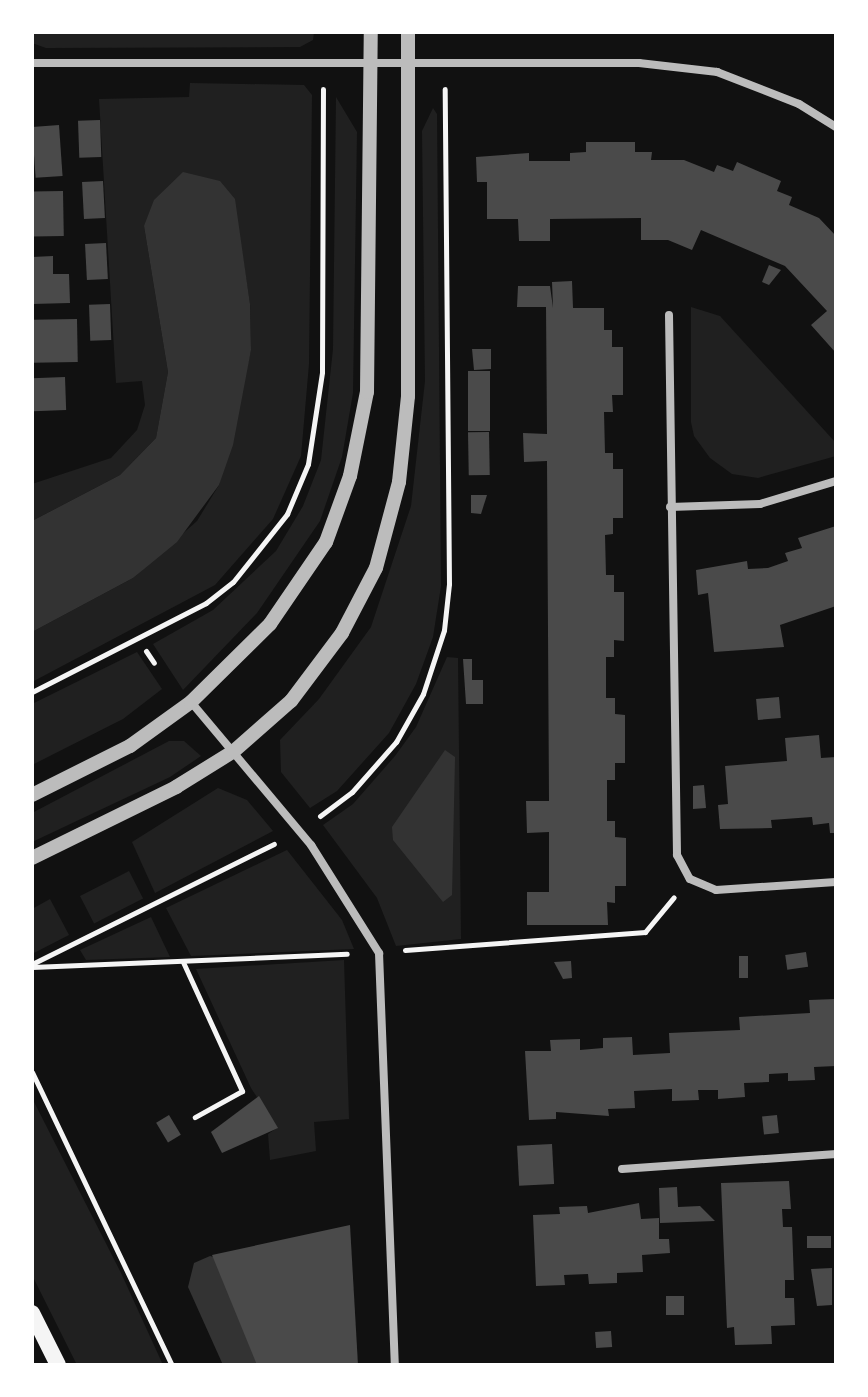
<!DOCTYPE html>
<html>
<head>
<meta charset="utf-8">
<style>
  body { margin:0 }
  #map { position:relative; width:868px; height:1397px; overflow:hidden; background:#111; font-family:"PT Serif",serif }
  div>[style] { position:absolute }
  .green>* { inset:0; background:#202020; transform-origin:0 0 }
  .water>* { inset:0; background:#333 }
  .building>* { inset:0; background:#4a4a4a; transform-origin:0 0 }
  .path>* { height:5px; margin:-2.5px; padding:0 2.5px; transform-origin:2.5px; border-radius:2.5px; background:#f5f5f5 }
  .minor>* { height:8px; margin:-4px; padding:0 4px; transform-origin:4px; border-radius:4px; background:#bcbcbc }
  .tertiary>* { height:14px; margin:-7px; padding:0 7px; transform-origin:7px; border-radius:7px; background:#bcbcbc }
  .secondary>* { height:16px; margin:-8px; padding:0 8px; transform-origin:8px; border-radius:8px; background:#f5f5f5 }
  span { translate:-50% -50%; white-space:nowrap; text-align:center; line-height:1.15; -webkit-text-stroke:8px #fff; paint-order:stroke }
  .frame { position:absolute; inset:0; border:34px solid #fff; pointer-events:none }
</style>
</head>
<body>
<div id="map">
  <div class="green">
    <div style="clip-path:polygon(32px 32px,314px 32px,313px 40px,300px 47px,46px 48px,32px 43px)"></div>
    <div style="clip-path:polygon(190px 83px,304px 85px,312px 95px,309px 364px,301px 456px,273px 519px,215px 585px,32px 682px,32px 632px,133px 578px,197px 521px,219px 485px,251px 350px,250px 304px,234px 199px,144px 226px,168px 372px,156px 438px,120px 475px,32px 521px,32px 484px,111px 458px,137px 430px,145px 405px,142px 381px,116px 383px,99px 99px,189px 97px)"></div>
    <div style="clip-path:polygon(336px 97px,357px 132px,353px 393px,342px 457px,320px 521px,257px 613px,183px 690px,153px 644px,213px 610px,276px 551px,303px 506px,321px 460px,333px 349px)"></div>
    <div style="clip-path:polygon(433px 108px,437px 114px,441px 586px,433px 637px,416px 684px,389px 733px,337px 791px,310px 808px,281px 772px,280px 740px,319px 699px,371px 627px,411px 506px,425px 381px,422px 131px)"></div>
    <div style="clip-path:polygon(691px 307px,720px 316px,836px 443px,836px 456px,758px 478px,732px 474px,710px 458px,694px 436px,691px 422px)"></div>
    <div style="clip-path:polygon(137px 652px,162px 689px,123px 719px,32px 765px,32px 704px)"></div>
    <div style="clip-path:polygon(447px 657px,458px 658px,461px 939px,396px 946px,377px 898px,323px 825px,353px 804px,395px 756px,416px 727px)"></div>
    <div style="clip-path:polygon(169px 741px,184px 741px,201px 756px,170px 777px,32px 842px,32px 813px)"></div>
    <div style="clip-path:polygon(218px 788px,247px 800px,273px 831px,155px 893px,132px 842px)"></div>
    <div style="clip-path:polygon(287px 850px,342px 920px,354px 949px,191px 956px,166px 908px)"></div>
    <div style="left:129px;top:871px;width:31px;height:55px;rotate:63deg"></div>
    <div style="clip-path:polygon(50px 899px,69px 935px,32px 954px,32px 909px)"></div>
    <div style="clip-path:polygon(151px 917px,170px 957px,86px 960px,80px 950px)"></div>
    <div style="clip-path:polygon(344px 960px,349px 1119px,314px 1122px,316px 1151px,270px 1160px,268px 1134px,277px 1128px,251px 1088px,196px 969px)"></div>
    <div style="clip-path:polygon(32px 1098px,121px 1273px,163px 1365px,77px 1365px,32px 1275px)"></div>
  </div>
  <div class="water">
    <div style="clip-path:polygon(183px 172px,220px 181px,235px 199px,250px 304px,251px 350px,233px 445px,219px 485px,177px 542px,133px 578px,32px 632px,32px 521px,120px 475px,156px 438px,168px 372px,144px 226px,154px 200px)"></div>
    <div style="clip-path:polygon(445px 750px,455px 757px,452px 895px,443px 902px,393px 840px,392px 827px)"></div>
    <div style="clip-path:polygon(210px 1256px,274px 1273px,298px 1365px,223px 1365px,188px 1287px,194px 1263px)"></div>
  </div>
  <div class="building">
    <div style="left:100px;top:120px;width:37px;height:22px;rotate:88deg"></div>
    <div style="left:59px;top:125px;width:51px;height:27px;rotate:86deg"></div>
    <div style="clip-path:polygon(586px 142px,635px 142px,635px 152px,652px 152px,651px 160px,684px 160px,714px 172px,717px 165px,733px 171px,737px 162px,781px 181px,777px 191px,792px 197px,789px 205px,819px 218px,836px 236px,836px 353px,811px 325px,827px 311px,785px 266px,701px 230px,692px 250px,668px 240px,641px 240px,641px 218px,550px 219px,550px 241px,519px 241px,518px 219px,487px 219px,487px 182px,477px 182px,476px 157px,529px 153px,529px 161px,570px 161px,570px 153px,586px 152px)"></div>
    <div style="left:103px;top:181px;width:37px;height:21px;rotate:87deg"></div>
    <div style="left:63px;top:191px;width:45px;height:31px;rotate:89deg"></div>
    <div style="left:106px;top:243px;width:36px;height:21px;rotate:87deg"></div>
    <div style="clip-path:polygon(53px 256px,53px 274px,69px 274px,70px 303px,32px 304px,32px 257px)"></div>
    <div style="clip-path:polygon(769px 265px,781px 270px,769px 285px,762px 282px)"></div>
    <div style="clip-path:polygon(572px 281px,573px 308px,604px 308px,604px 330px,612px 330px,612px 347px,623px 347px,623px 395px,612px 395px,613px 412px,604px 412px,605px 453px,613px 453px,613px 469px,623px 469px,623px 518px,613px 518px,613px 534px,605px 535px,606px 575px,614px 575px,614px 592px,624px 592px,624px 641px,614px 640px,614px 657px,606px 657px,606px 698px,615px 698px,615px 714px,625px 715px,625px 763px,615px 763px,615px 780px,607px 780px,607px 821px,615px 821px,615px 837px,626px 838px,626px 886px,615px 886px,615px 903px,607px 902px,608px 925px,527px 925px,527px 892px,549px 892px,549px 832px,527px 833px,526px 801px,549px 801px,547px 461px,524px 462px,523px 433px,547px 434px,546px 307px,517px 307px,518px 286px,550px 286px,553px 308px,552px 282px)"></div>
    <div style="left:110px;top:304px;width:36px;height:21px;rotate:88deg"></div>
    <div style="left:77px;top:319px;width:43px;height:45px;rotate:89deg"></div>
    <div style="clip-path:polygon(472px 349px,491px 349px,491px 369px,474px 370px)"></div>
    <div style="left:490px;top:371px;width:60px;height:22px;rotate:90deg"></div>
    <div style="left:65px;top:377px;width:33px;height:33px;rotate:88deg"></div>
    <div style="left:489px;top:432px;width:43px;height:21px;rotate:89deg"></div>
    <div style="clip-path:polygon(471px 495px,487px 495px,481px 514px,471px 513px)"></div>
    <div style="clip-path:polygon(836px 526px,836px 606px,780px 625px,784px 647px,714px 652px,708px 593px,698px 595px,696px 570px,747px 561px,748px 569px,768px 568px,788px 561px,785px 553px,802px 548px,798px 538px)"></div>
    <div style="clip-path:polygon(463px 659px,472px 659px,472px 680px,483px 680px,483px 704px,466px 704px)"></div>
    <div style="left:779px;top:697px;width:21px;height:23px;rotate:85deg"></div>
    <div style="clip-path:polygon(819px 735px,821px 758px,836px 757px,836px 833px,830px 833px,829px 823px,813px 825px,812px 817px,771px 820px,772px 828px,720px 829px,718px 805px,728px 804px,725px 766px,787px 761px,785px 738px)"></div>
    <div style="clip-path:polygon(704px 785px,706px 808px,693px 809px,693px 786px)"></div>
    <div style="left:806px;top:952px;width:15px;height:21px;rotate:82deg"></div>
    <div style="left:739px;top:956px;width:9px;height:22px"></div>
    <div style="clip-path:polygon(571px 961px,572px 978px,563px 979px,554px 962px)"></div>
    <div style="clip-path:polygon(836px 999px,836px 1066px,814px 1067px,815px 1080px,788px 1081px,788px 1073px,769px 1074px,769px 1082px,744px 1083px,745px 1097px,718px 1099px,718px 1090px,698px 1090px,699px 1100px,672px 1101px,672px 1089px,634px 1091px,635px 1108px,608px 1109px,609px 1116px,556px 1112px,556px 1119px,529px 1120px,525px 1051px,551px 1051px,550px 1040px,580px 1039px,580px 1050px,603px 1048px,603px 1038px,632px 1037px,633px 1055px,670px 1053px,669px 1033px,740px 1030px,739px 1017px,810px 1013px,809px 1000px)"></div>
    <div style="clip-path:polygon(259px 1096px,278px 1128px,222px 1153px,211px 1132px)"></div>
    <div style="left:169px;top:1115px;width:23px;height:15px;rotate:59deg"></div>
    <div style="left:777px;top:1115px;width:18px;height:15px;rotate:84deg"></div>
    <div style="left:552px;top:1144px;width:40px;height:35px;rotate:87deg"></div>
    <div style="clip-path:polygon(789px 1181px,791px 1209px,782px 1209px,783px 1227px,792px 1227px,794px 1280px,785px 1280px,785px 1298px,794px 1298px,795px 1325px,771px 1326px,772px 1344px,735px 1345px,734px 1327px,727px 1328px,721px 1183px)"></div>
    <div style="clip-path:polygon(677px 1187px,678px 1207px,700px 1206px,715px 1221px,660px 1223px,659px 1188px)"></div>
    <div style="clip-path:polygon(639px 1203px,641px 1219px,659px 1218px,659px 1239px,669px 1239px,670px 1253px,642px 1255px,643px 1272px,617px 1273px,617px 1283px,589px 1284px,588px 1274px,564px 1275px,565px 1285px,536px 1286px,533px 1215px,560px 1214px,559px 1207px,587px 1206px,588px 1213px)"></div>
    <div style="clip-path:polygon(350px 1225px,358px 1365px,257px 1365px,212px 1255px)"></div>
    <div style="left:831px;top:1236px;width:12px;height:24px;rotate:90deg"></div>
    <div style="clip-path:polygon(832px 1268px,832px 1305px,817px 1306px,811px 1269px)"></div>
    <div style="left:666px;top:1296px;width:18px;height:19px"></div>
    <div style="left:611px;top:1331px;width:16px;height:16px;rotate:86deg"></div>
  </div>
  <div class="path">
    <div style="left:146px;top:651px;width:14px;rotate:56deg"></div>
    <div style="left:32px;top:692px;width:195px;rotate:-27.1deg"></div>
    <div style="left:206px;top:603px;width:34px;rotate:-38deg"></div>
    <div style="left:233px;top:582px;width:87px;rotate:-51.5deg"></div>
    <div style="left:287px;top:514px;width:54px;rotate:-67.2deg"></div>
    <div style="left:308px;top:464px;width:93px;rotate:-81.3deg"></div>
    <div style="left:322px;top:372px;width:283px;rotate:-89.8deg"></div>
    <div style="left:320px;top:816px;width:40px;rotate:-37deg"></div>
    <div style="left:352px;top:792px;width:67px;rotate:-48.7deg"></div>
    <div style="left:396px;top:742px;width:55px;rotate:-60.6deg"></div>
    <div style="left:423px;top:694px;width:67px;rotate:-71.8deg"></div>
    <div style="left:444px;top:630px;width:46px;rotate:-83.8deg"></div>
    <div style="left:449px;top:584px;width:495px;rotate:-90.5deg"></div>
    <div style="left:405px;top:950px;width:241px;rotate:-4.3deg"></div>
    <div style="left:645px;top:932px;width:45px;rotate:-50.4deg"></div>
    <div style="left:183px;top:962px;width:142px;rotate:65.4deg"></div>
    <div style="left:242px;top:1091px;width:54px;rotate:151deg"></div>
    <div style="left:32px;top:964px;width:270px;rotate:-26.4deg"></div>
    <div style="left:32px;top:967px;width:315px;rotate:-2.4deg"></div>
    <div style="left:32px;top:1072px;width:325px;rotate:64.5deg"></div>
  </div>
  <div class="minor">
    <div style="left:32px;top:63px;width:607px"></div>
    <div style="left:639px;top:63px;width:79px;rotate:6.6deg"></div>
    <div style="left:717px;top:72px;width:88px;rotate:21.3deg"></div>
    <div style="left:799px;top:104px;width:44px;rotate:31.9deg"></div>
    <div style="left:669px;top:315px;width:540px;rotate:89.15deg"></div>
    <div style="left:677px;top:855px;width:27px;rotate:62deg"></div>
    <div style="left:690px;top:879px;width:28px;rotate:23deg"></div>
    <div style="left:716px;top:890px;width:120px;rotate:-3.8deg"></div>
    <div style="left:670px;top:507px;width:90px;rotate:-1.9deg"></div>
    <div style="left:760px;top:504px;width:79px;rotate:-16.8deg"></div>
    <div style="left:191px;top:702px;width:187px;rotate:50deg"></div>
    <div style="left:311px;top:845px;width:128px;rotate:57.8deg"></div>
    <div style="left:379px;top:953px;width:412px;rotate:87.8deg"></div>
    <div style="left:622px;top:1169px;width:215px;rotate:-4deg"></div>
  </div>
  <div class="tertiary">
    <div style="left:32px;top:795px;width:110px;rotate:-26.6deg"></div>
    <div style="left:130px;top:746px;width:75px;rotate:-35.8deg"></div>
    <div style="left:191px;top:702px;width:111px;rotate:-44.6deg"></div>
    <div style="left:270px;top:624px;width:99px;rotate:-55.7deg"></div>
    <div style="left:326px;top:542px;width:70px;rotate:-70deg"></div>
    <div style="left:350px;top:476px;width:86px;rotate:-78.6deg"></div>
    <div style="left:367px;top:392px;width:360px;rotate:-89.4deg"></div>
    <div style="left:32px;top:858px;width:161px;rotate:-26.2deg"></div>
    <div style="left:176px;top:787px;width:68px;rotate:-31.8deg"></div>
    <div style="left:234px;top:751px;width:76px;rotate:-41.3deg"></div>
    <div style="left:291px;top:701px;width:85px;rotate:-53.1deg"></div>
    <div style="left:342px;top:633px;width:73px;rotate:-62.4deg"></div>
    <div style="left:376px;top:568px;width:89px;rotate:-75deg"></div>
    <div style="left:399px;top:482px;width:86px;rotate:-84deg"></div>
    <div style="left:408px;top:396px;width:364px;rotate:-90deg"></div>
  </div>
  <div class="secondary">
    <div style="left:32px;top:1313px;width:58px;rotate:63.4deg"></div>
  </div>
  <div class="frame"></div>
</div>
</body>
</html>
